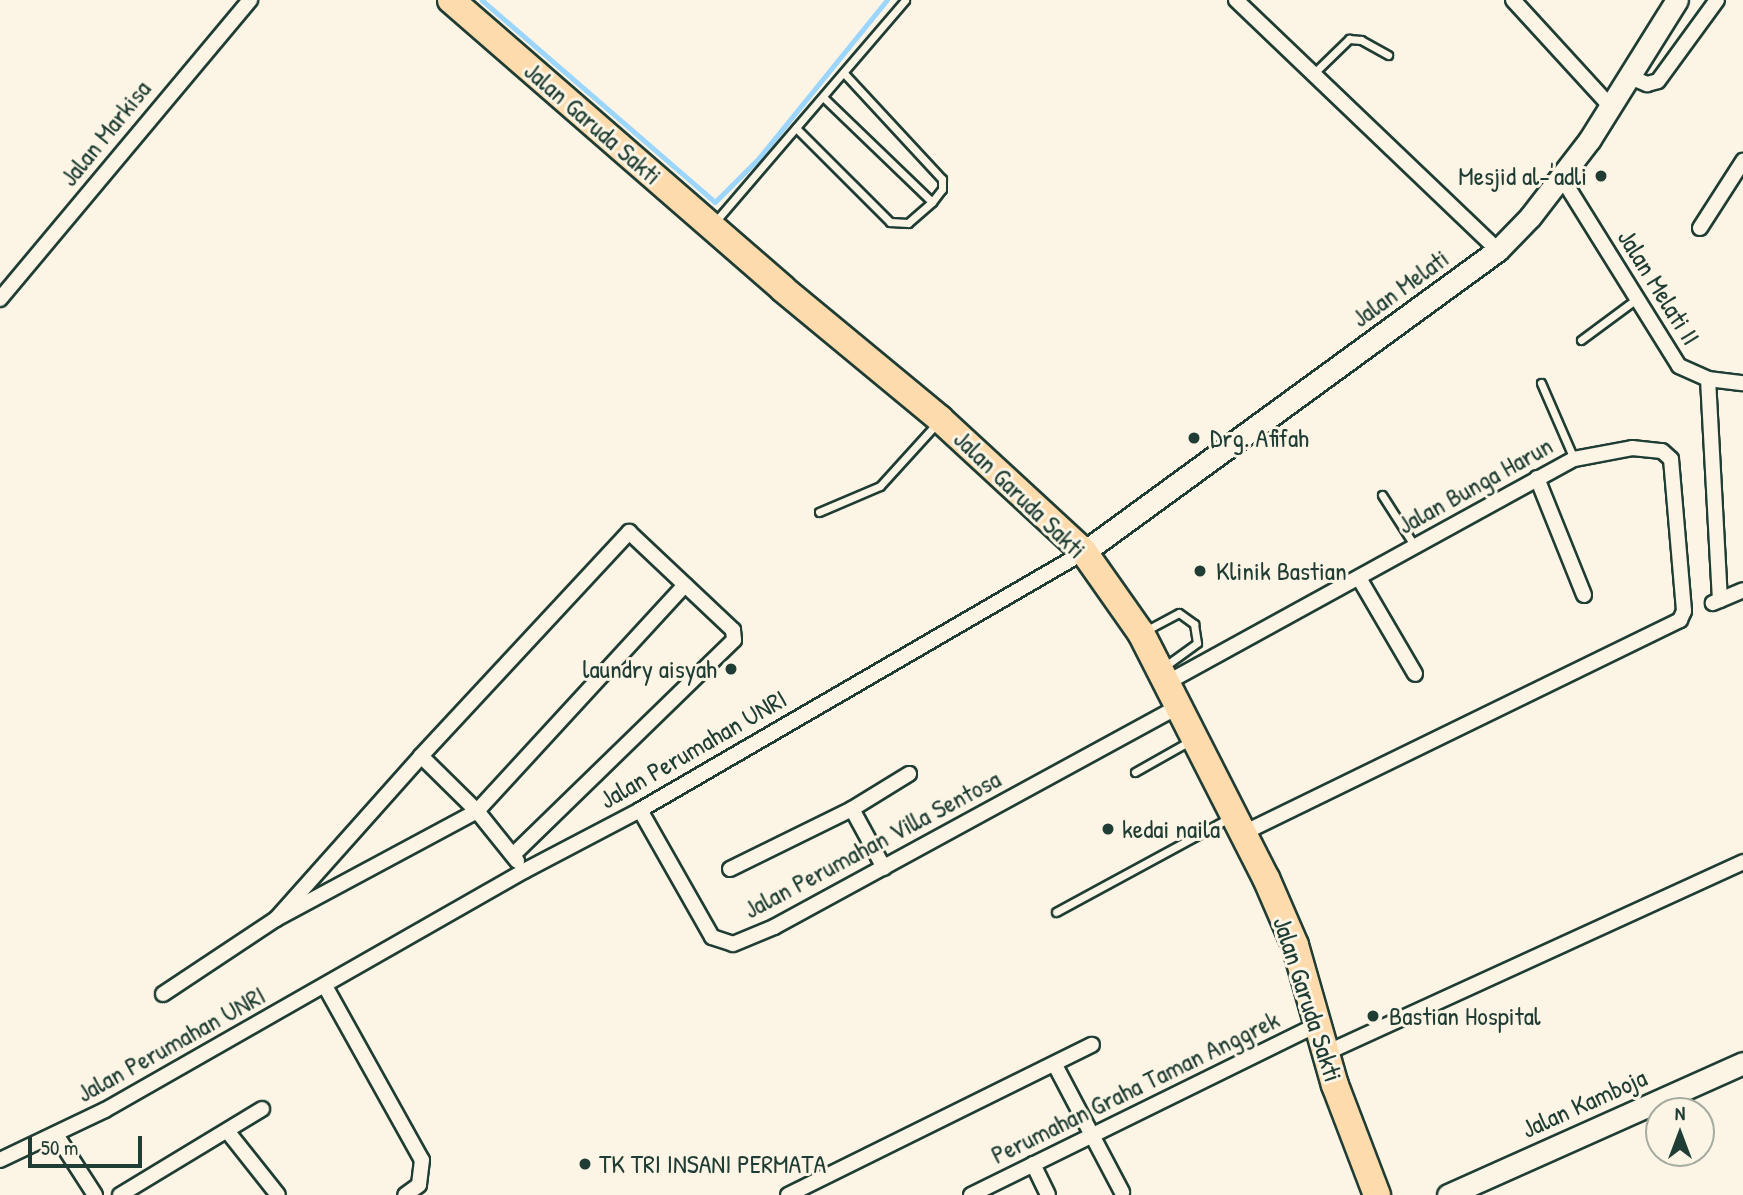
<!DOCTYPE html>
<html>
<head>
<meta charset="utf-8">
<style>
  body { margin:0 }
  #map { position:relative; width:1743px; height:1195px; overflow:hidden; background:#fcf5e5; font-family:"Patrick Hand",sans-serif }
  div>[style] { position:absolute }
  .stream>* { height:4.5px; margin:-2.25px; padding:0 2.25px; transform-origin:2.25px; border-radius:2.25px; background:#9dd6fd }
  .roads { filter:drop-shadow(2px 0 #1f3d34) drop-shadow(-2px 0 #1f3d34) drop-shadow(0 2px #1f3d34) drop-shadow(0 -2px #1f3d34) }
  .lane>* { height:7px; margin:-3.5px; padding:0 3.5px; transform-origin:3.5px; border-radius:3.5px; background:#fcf5e5 }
  .street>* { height:14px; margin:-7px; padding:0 7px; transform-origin:7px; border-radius:7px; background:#fcf5e5 }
  .secondary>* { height:21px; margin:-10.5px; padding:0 10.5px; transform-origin:10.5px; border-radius:10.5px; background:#fcf5e5 }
  .highway>* { height:26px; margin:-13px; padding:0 13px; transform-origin:13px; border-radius:13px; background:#fedbac }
  .dots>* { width:19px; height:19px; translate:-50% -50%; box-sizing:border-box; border:4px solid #fcf5e5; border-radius:50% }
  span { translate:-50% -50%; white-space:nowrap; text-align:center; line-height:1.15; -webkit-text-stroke:6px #fcf5e5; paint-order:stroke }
  .street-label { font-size:26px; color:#1f3d34 }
  .poi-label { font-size:26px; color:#1f3d34 }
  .right { translate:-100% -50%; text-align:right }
  .left { translate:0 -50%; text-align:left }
  .north { position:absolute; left:1645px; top:1097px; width:70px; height:70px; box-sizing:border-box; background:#fcf5e5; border:2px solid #a4ab9e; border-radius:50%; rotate:0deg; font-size:19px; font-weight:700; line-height:28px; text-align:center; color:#1f3d34 }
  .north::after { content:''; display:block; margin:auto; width:24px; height:32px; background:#1f3d34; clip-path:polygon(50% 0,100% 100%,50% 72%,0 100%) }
  .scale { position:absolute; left:28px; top:1136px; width:114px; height:32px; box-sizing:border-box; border:4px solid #1f3d34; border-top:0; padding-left:9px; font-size:21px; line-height:24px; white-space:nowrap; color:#1f3d34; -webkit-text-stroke:5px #fcf5e5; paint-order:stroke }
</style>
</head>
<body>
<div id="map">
  <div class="stream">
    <div style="left:482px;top:0;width:308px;rotate:40.9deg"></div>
    <div style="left:715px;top:202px;width:62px;rotate:-45deg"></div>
    <div style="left:759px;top:158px;width:203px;rotate:-51deg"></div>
  </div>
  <div class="roads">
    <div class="lane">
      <div style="left:1312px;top:75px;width:52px;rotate:-44.2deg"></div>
      <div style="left:1349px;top:39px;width:12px;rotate:5deg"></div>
      <div style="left:1361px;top:40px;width:31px;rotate:29deg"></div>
      <div style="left:823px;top:97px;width:151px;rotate:43.9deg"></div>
      <div style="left:796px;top:128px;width:133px;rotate:45deg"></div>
      <div style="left:890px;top:222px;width:18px;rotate:3deg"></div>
      <div style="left:908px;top:223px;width:32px;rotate:-41deg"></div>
      <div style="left:932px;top:202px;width:16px;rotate:-52deg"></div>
      <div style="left:942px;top:189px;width:10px;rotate:-90deg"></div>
      <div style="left:942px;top:179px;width:144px;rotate:-132.8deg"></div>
      <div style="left:715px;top:222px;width:292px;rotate:-49.4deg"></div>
      <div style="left:1581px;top:340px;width:67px;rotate:-36.5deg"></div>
      <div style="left:1541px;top:383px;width:83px;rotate:66.5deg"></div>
      <div style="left:1382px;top:495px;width:59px;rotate:57.4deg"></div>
      <div style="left:819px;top:512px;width:66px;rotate:-23.1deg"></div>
      <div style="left:880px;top:486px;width:86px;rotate:-47.8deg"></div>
      <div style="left:1145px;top:631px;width:38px;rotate:-28deg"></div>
      <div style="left:1179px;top:613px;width:19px;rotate:36deg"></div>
      <div style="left:1194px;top:624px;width:19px;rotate:81deg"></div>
      <div style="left:1197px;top:643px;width:39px;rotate:144deg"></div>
      <div style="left:1135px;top:772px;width:63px;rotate:-29.4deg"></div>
      <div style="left:1056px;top:912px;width:199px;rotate:-28.5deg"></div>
    </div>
    <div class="street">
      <div style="left:1236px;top:0;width:362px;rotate:43.7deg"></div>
      <div style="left:1513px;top:0;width:144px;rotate:47.5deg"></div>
      <div style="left:1628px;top:76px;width:21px;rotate:23deg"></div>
      <div style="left:1647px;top:84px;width:11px;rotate:-15deg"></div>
      <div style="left:1658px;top:81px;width:100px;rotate:-53.9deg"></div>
      <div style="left:1562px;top:178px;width:221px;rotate:58.1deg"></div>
      <div style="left:1679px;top:366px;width:32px;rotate:24deg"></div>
      <div style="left:1708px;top:379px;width:35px;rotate:7deg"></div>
      <div style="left:1700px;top:228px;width:80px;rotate:-57.3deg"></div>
      <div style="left:0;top:299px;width:390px;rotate:-50.1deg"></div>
      <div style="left:1708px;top:379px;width:221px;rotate:86.9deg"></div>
      <div style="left:1720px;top:600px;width:8px;rotate:157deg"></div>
      <div style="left:1537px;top:478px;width:126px;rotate:68.1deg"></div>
      <div style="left:1359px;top:578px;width:111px;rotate:59.7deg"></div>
      <div style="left:1720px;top:600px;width:25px;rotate:-23deg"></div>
      <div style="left:1168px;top:682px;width:463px;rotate:-28.8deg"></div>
      <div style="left:1574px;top:459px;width:59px;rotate:-10.7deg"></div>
      <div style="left:1632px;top:448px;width:30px;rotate:6deg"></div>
      <div style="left:1662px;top:451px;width:12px;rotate:42deg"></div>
      <div style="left:1671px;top:459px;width:153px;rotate:85.1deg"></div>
      <div style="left:1684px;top:611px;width:10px;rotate:114deg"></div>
      <div style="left:1680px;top:620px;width:485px;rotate:154deg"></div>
      <div style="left:421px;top:756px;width:306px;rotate:-47.1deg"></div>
      <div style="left:629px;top:532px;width:143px;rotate:43.3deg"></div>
      <div style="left:733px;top:630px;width:10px;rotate:84deg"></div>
      <div style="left:734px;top:640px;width:308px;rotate:135.8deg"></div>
      <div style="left:852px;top:809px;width:67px;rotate:61.5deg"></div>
      <div style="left:640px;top:810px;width:146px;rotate:60.4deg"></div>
      <div style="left:712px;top:937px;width:22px;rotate:18deg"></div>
      <div style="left:733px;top:944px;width:44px;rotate:-22.5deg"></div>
      <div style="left:774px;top:927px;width:464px;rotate:-28.6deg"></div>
      <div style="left:730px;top:869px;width:136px;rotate:-26.2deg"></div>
      <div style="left:852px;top:809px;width:67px;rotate:-31.6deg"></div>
      <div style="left:276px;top:919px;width:228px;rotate:-28.2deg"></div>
      <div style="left:477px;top:811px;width:307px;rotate:-47.4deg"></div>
      <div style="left:325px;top:986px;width:199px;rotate:60.9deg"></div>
      <div style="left:422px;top:1160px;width:25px;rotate:97deg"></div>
      <div style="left:419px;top:1185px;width:17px;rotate:144deg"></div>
      <div style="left:163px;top:994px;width:136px;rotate:-33.6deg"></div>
      <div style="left:276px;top:919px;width:218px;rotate:-48.3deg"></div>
      <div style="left:421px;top:756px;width:78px;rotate:44.5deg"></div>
      <div style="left:477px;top:811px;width:64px;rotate:51.3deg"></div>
      <div style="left:1326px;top:1053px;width:459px;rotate:-24.6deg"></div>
      <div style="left:1055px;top:1065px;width:144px;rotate:62.2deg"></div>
      <div style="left:228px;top:1132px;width:80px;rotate:51.6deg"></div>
      <div style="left:57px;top:1136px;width:70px;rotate:57.2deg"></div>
      <div style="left:0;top:1160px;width:116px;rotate:-25.5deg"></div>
      <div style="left:105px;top:1110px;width:482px;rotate:-29.7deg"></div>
      <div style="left:524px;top:871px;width:131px;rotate:-27.7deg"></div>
      <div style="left:640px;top:810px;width:514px;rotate:-30.16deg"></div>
      <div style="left:1033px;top:1164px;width:34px;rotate:64deg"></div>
      <div style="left:120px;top:1195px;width:166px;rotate:-31.2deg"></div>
      <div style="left:788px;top:1195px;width:339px;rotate:-26.3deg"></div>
      <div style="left:971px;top:1195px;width:389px;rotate:-26.2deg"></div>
    </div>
    <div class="secondary">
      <div style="left:1084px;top:552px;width:512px;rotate:-36.11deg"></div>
      <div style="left:1498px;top:250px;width:46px;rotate:-45.9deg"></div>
      <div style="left:1530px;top:217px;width:98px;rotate:-52.4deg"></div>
      <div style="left:1590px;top:139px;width:164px;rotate:-58deg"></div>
      <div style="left:1448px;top:1195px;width:323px;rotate:-24.1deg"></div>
    </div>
    <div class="highway">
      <div style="left:451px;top:0;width:440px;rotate:41deg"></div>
      <div style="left:783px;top:289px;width:204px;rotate:39.6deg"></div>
      <div style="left:940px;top:419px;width:196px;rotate:42.7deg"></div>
      <div style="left:1084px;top:552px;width:99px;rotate:54.9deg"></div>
      <div style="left:1141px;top:633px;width:275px;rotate:63deg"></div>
      <div style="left:1266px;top:878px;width:73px;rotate:66.6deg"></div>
      <div style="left:1295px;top:945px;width:146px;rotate:74.1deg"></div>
      <div style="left:1335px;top:1085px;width:118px;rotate:69.1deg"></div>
    </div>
  </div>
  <div class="dots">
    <div style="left:1601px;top:176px;background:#1f3d34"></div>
    <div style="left:1194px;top:438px;background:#1f3d34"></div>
    <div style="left:1200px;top:571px;background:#1f3d34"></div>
    <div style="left:731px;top:669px;background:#1f3d34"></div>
    <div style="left:1108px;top:829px;background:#1f3d34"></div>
    <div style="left:1373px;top:1016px;background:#1f3d34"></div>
    <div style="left:585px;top:1164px;background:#1f3d34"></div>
  </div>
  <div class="street-label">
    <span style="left:593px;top:123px;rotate:41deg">Jalan Garuda Sakti</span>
    <span style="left:105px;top:133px;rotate:-51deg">Jalan Markisa</span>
    <span style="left:1659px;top:287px;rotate:58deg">Jalan Melati II</span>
    <span style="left:1400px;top:288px;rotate:-36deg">Jalan Melati</span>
    <span style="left:1475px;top:485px;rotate:-29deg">Jalan Bunga Harun</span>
    <span style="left:1020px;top:494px;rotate:44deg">Jalan Garuda Sakti</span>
    <span style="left:693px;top:749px;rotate:-30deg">Jalan Perumahan UNRI</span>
    <span style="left:872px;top:844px;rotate:-28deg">Jalan Perumahan Villa Sentosa</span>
    <span style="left:1308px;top:999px;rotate:72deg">Jalan Garuda Sakti</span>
    <span style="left:171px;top:1044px;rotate:-29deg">Jalan Perumahan UNRI</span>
    <span style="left:1135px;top:1087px;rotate:-26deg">Perumahan Graha Taman Anggrek</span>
    <span style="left:1584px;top:1103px;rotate:-24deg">Jalan Kamboja</span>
  </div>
  <div class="poi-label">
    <span class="right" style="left:1587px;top:176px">Mesjid al-'adli</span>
    <span class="left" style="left:1210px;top:438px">Drg. Afifah</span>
    <span class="left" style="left:1216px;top:571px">Klinik Bastian</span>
    <span class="right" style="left:717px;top:669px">laundry aisyah</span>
    <span class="left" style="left:1122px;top:829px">kedai naila</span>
    <span class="left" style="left:1389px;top:1016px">Bastian Hospital</span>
    <span class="left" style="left:599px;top:1164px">TK TRI INSANI PERMATA</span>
  </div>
  <div class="north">N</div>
  <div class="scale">50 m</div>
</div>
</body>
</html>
